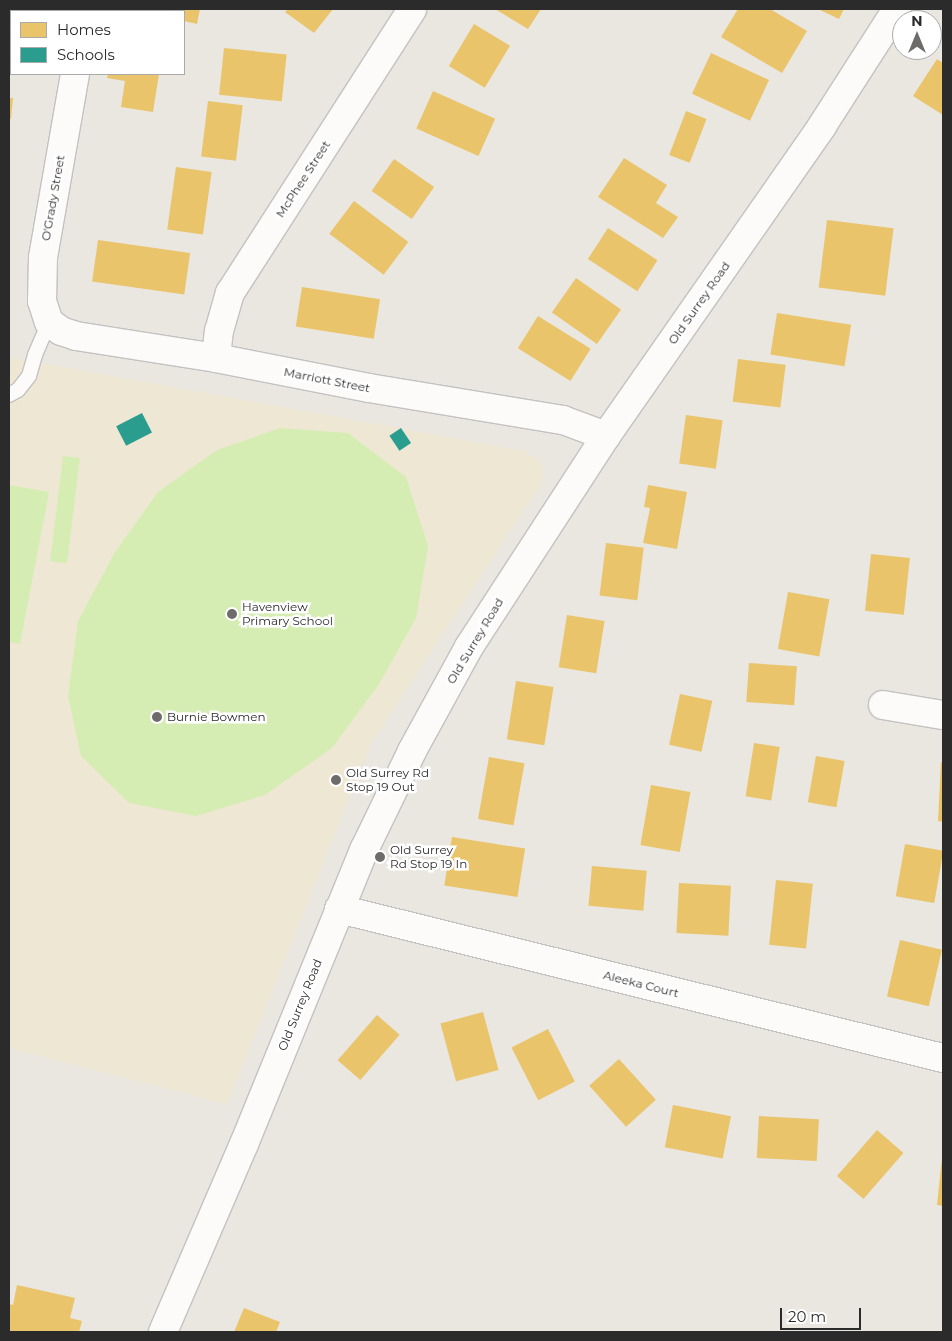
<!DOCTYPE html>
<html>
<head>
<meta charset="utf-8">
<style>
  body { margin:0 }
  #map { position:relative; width:952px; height:1341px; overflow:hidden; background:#eae6e0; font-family:Montserrat,sans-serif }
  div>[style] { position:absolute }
  .education>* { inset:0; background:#eee7d4 }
  .pitch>* { inset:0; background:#d5edb3; transform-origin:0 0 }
  .homes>* { inset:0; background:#e9c46a; transform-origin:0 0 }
  .schools>* { inset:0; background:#2a9d8f; transform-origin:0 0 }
  .roads { filter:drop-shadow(1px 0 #c3c2c2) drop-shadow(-1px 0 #c3c2c2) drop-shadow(0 1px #c3c2c2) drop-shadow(0 -1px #c3c2c2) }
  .service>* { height:14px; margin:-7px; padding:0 7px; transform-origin:7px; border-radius:7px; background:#fcfbfa }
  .minor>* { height:28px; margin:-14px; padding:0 14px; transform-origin:14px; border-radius:14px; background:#fcfbfa }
  .secondary>* { height:28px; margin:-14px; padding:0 14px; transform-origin:14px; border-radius:14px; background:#fcfbfa }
  .dots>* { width:14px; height:14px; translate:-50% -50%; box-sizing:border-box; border:2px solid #fff; border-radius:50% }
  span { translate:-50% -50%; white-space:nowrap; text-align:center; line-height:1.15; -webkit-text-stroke:5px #fff; paint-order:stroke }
  .street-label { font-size:12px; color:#2b2b2b }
  .poi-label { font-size:12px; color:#2b2b2b }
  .left { translate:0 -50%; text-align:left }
  .frame { position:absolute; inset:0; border:10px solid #2b2b2b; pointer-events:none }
  .legend { position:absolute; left:10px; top:10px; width:175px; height:65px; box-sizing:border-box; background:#fff; border:1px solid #aaa; margin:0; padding:6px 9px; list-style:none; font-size:15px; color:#2b2b2b }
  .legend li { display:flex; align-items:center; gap:10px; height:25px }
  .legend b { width:25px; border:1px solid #aaa }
  .north { position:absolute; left:892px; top:10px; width:50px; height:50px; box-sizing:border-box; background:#fff; border:1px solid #aaa; border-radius:50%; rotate:0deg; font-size:14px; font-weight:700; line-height:20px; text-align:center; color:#2b2b2b }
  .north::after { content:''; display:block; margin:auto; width:18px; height:22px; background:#6e6c6a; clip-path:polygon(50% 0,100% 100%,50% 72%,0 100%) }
  .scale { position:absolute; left:780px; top:1308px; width:81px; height:22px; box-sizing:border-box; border:2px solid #2b2b2b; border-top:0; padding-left:6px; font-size:15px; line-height:18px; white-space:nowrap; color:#2b2b2b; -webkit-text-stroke:4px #fff; paint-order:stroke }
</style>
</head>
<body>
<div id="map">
  <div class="education">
    <div style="clip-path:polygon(9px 357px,523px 451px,541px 461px,543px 472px,541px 484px,370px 745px,227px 1104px,9px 1048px)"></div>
  </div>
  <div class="pitch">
    <div style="clip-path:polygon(280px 428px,348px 433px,406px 477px,428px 546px,416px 618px,379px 684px,332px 748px,265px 795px,196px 816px,129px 803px,81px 756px,68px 696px,78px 621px,115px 552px,158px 492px,217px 450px)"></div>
    <div style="left:63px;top:456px;width:17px;height:106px;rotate:7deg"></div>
    <div style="clip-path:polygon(9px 485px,49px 492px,20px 644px,9px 642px)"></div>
  </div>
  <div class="homes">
    <div style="clip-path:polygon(152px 9px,200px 9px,197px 24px,184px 21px,184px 11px,152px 11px)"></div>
    <div style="clip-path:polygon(288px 9px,333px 9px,314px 33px,285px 12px)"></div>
    <div style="clip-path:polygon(495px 9px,541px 9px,528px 29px)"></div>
    <div style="clip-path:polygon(738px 9px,770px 9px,807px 31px,782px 73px,721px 37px)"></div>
    <div style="clip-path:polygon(818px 9px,844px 9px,839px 19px)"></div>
    <div style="left:9px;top:13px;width:2px;height:60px"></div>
    <div style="left:474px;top:24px;width:42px;height:49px;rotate:31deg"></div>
    <div style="left:224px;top:48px;width:63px;height:47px;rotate:6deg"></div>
    <div style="left:711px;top:53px;width:64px;height:45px;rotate:25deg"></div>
    <div style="clip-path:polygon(937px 59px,943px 63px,943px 115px,913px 96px)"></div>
    <div style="clip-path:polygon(108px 74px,159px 74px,153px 112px,121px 107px,125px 81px,107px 78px)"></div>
    <div style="left:433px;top:91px;width:68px;height:41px;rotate:24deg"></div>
    <div style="clip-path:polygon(9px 98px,13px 98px,11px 119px,9px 119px)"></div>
    <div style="left:208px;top:101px;width:35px;height:56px;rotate:7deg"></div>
    <div style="left:686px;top:111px;width:22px;height:47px;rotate:21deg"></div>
    <div style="clip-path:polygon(624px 158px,667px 185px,656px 203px,678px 217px,663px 238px,598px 197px)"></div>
    <div style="left:394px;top:159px;width:49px;height:39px;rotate:35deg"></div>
    <div style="left:176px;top:167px;width:36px;height:63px;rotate:8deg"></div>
    <div style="left:354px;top:201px;width:68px;height:41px;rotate:37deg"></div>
    <div style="left:827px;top:220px;width:67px;height:68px;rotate:7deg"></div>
    <div style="left:608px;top:228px;width:59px;height:37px;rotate:33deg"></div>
    <div style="left:98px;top:240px;width:93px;height:42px;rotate:8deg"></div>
    <div style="left:576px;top:278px;width:55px;height:42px;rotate:35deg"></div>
    <div style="left:302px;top:287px;width:79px;height:40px;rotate:9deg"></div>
    <div style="left:777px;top:313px;width:75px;height:42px;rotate:9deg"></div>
    <div style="left:538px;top:316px;width:62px;height:38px;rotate:32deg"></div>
    <div style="left:738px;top:359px;width:48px;height:43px;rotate:7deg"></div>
    <div style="left:686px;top:415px;width:37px;height:49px;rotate:8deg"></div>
    <div style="clip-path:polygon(648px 485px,687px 492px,677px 549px,643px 543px,650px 508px,644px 507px)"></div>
    <div style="left:606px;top:543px;width:38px;height:53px;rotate:7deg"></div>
    <div style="left:871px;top:554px;width:39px;height:57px;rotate:6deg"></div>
    <div style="left:788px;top:592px;width:42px;height:58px;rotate:10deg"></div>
    <div style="left:567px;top:615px;width:38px;height:53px;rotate:9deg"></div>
    <div style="left:749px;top:663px;width:48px;height:39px;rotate:4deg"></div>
    <div style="left:516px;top:681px;width:38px;height:59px;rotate:9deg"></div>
    <div style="left:680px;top:694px;width:33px;height:52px;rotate:12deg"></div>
    <div style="left:754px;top:743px;width:26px;height:54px;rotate:9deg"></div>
    <div style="left:816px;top:756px;width:29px;height:47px;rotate:10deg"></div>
    <div style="left:489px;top:757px;width:36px;height:63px;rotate:10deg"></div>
    <div style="clip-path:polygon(941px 762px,943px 762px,943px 822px,938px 821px)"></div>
    <div style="left:651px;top:785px;width:40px;height:61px;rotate:10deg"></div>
    <div style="left:452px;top:837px;width:74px;height:49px;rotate:9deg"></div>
    <div style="left:905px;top:844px;width:39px;height:53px;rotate:10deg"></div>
    <div style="left:592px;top:866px;width:55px;height:40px;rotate:5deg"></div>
    <div style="left:776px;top:880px;width:37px;height:65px;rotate:6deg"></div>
    <div style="left:679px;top:883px;width:52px;height:50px;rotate:3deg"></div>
    <div style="left:900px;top:940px;width:43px;height:58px;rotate:13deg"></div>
    <div style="left:483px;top:1012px;width:60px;height:44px;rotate:75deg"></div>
    <div style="left:377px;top:1015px;width:30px;height:60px;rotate:41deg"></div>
    <div style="left:548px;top:1029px;width:59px;height:41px;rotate:63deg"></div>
    <div style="left:619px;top:1059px;width:55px;height:40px;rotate:48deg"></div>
    <div style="left:673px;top:1105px;width:59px;height:43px;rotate:11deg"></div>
    <div style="left:759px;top:1116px;width:60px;height:42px;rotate:3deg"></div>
    <div style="left:877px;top:1130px;width:35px;height:61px;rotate:41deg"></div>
    <div style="clip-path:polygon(942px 1158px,943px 1158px,943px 1206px,937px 1205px)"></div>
    <div style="clip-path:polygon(17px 1285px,75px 1298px,70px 1318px,82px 1321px,79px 1332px,9px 1331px,9px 1304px,13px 1305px)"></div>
    <div style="clip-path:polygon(244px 1308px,280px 1322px,276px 1332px,234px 1332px)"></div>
  </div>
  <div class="schools">
    <div style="left:142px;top:413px;width:22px;height:29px;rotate:63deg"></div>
    <div style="left:401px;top:428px;width:18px;height:14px;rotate:56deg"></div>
  </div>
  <div class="roads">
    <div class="service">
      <div style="left:9px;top:395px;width:10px;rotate:-29deg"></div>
      <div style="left:18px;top:390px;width:18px;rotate:-52deg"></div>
      <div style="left:29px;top:376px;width:22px;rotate:-74deg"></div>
      <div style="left:35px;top:355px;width:36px;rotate:-67deg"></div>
    </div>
    <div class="minor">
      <div style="left:86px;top:11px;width:2px;rotate:-63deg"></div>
      <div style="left:75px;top:74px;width:186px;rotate:99.9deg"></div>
      <div style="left:43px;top:257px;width:44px;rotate:91.3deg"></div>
      <div style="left:42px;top:301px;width:22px;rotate:72deg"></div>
      <div style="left:49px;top:322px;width:15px;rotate:37deg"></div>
      <div style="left:61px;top:331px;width:16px;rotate:18deg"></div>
      <div style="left:76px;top:336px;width:142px;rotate:8.9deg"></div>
      <div style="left:216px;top:358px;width:156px;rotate:11.1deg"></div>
      <div style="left:369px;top:388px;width:197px;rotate:9.4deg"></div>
      <div style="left:563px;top:420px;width:46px;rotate:20.4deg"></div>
      <div style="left:216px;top:358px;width:27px;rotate:-84deg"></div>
      <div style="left:219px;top:331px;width:40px;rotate:-74deg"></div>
      <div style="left:230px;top:293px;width:337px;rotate:-57.3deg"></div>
      <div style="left:883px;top:705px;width:61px;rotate:9.5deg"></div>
      <div style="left:339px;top:909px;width:622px;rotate:13.86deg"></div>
    </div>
    <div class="secondary">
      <div style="left:163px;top:1332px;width:205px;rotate:-66.7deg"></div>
      <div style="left:244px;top:1144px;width:318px;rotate:-67.8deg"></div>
      <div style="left:364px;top:850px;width:110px;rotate:-64.1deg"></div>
      <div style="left:412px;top:751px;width:119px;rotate:-61.3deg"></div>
      <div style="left:469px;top:647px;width:252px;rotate:-57deg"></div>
      <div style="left:606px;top:436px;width:378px;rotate:-55.1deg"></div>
      <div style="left:822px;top:126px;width:139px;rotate:-57.3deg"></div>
    </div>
  </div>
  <div class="dots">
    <div style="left:232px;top:614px;background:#6e6c6a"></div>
    <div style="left:157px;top:717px;background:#6e6c6a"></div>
    <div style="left:336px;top:780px;background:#6e6c6a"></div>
    <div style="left:380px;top:857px;background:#6e6c6a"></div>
  </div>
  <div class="street-label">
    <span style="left:303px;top:179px;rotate:-57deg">McPhee Street</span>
    <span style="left:53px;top:198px;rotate:-80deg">O'Grady Street</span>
    <span style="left:699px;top:303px;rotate:-55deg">Old Surrey Road</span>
    <span style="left:327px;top:380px;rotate:11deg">Marriott Street</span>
    <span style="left:475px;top:641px;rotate:-59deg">Old Surrey Road</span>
    <span style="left:641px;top:984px;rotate:14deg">Aleeka Court</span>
    <span style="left:300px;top:1005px;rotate:-68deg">Old Surrey Road</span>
  </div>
  <div class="poi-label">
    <span class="left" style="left:242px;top:614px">Havenview<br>Primary School</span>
    <span class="left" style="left:167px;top:717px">Burnie Bowmen</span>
    <span class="left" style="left:346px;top:780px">Old Surrey Rd<br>Stop 19 Out</span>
    <span class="left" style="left:390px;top:857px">Old Surrey<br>Rd Stop 19 In</span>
  </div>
  <div class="frame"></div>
  <ul class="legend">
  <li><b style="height:14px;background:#e9c46a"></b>Homes</li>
  <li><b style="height:14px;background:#2a9d8f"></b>Schools</li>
  </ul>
  <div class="north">N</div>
  <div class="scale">20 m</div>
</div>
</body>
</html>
